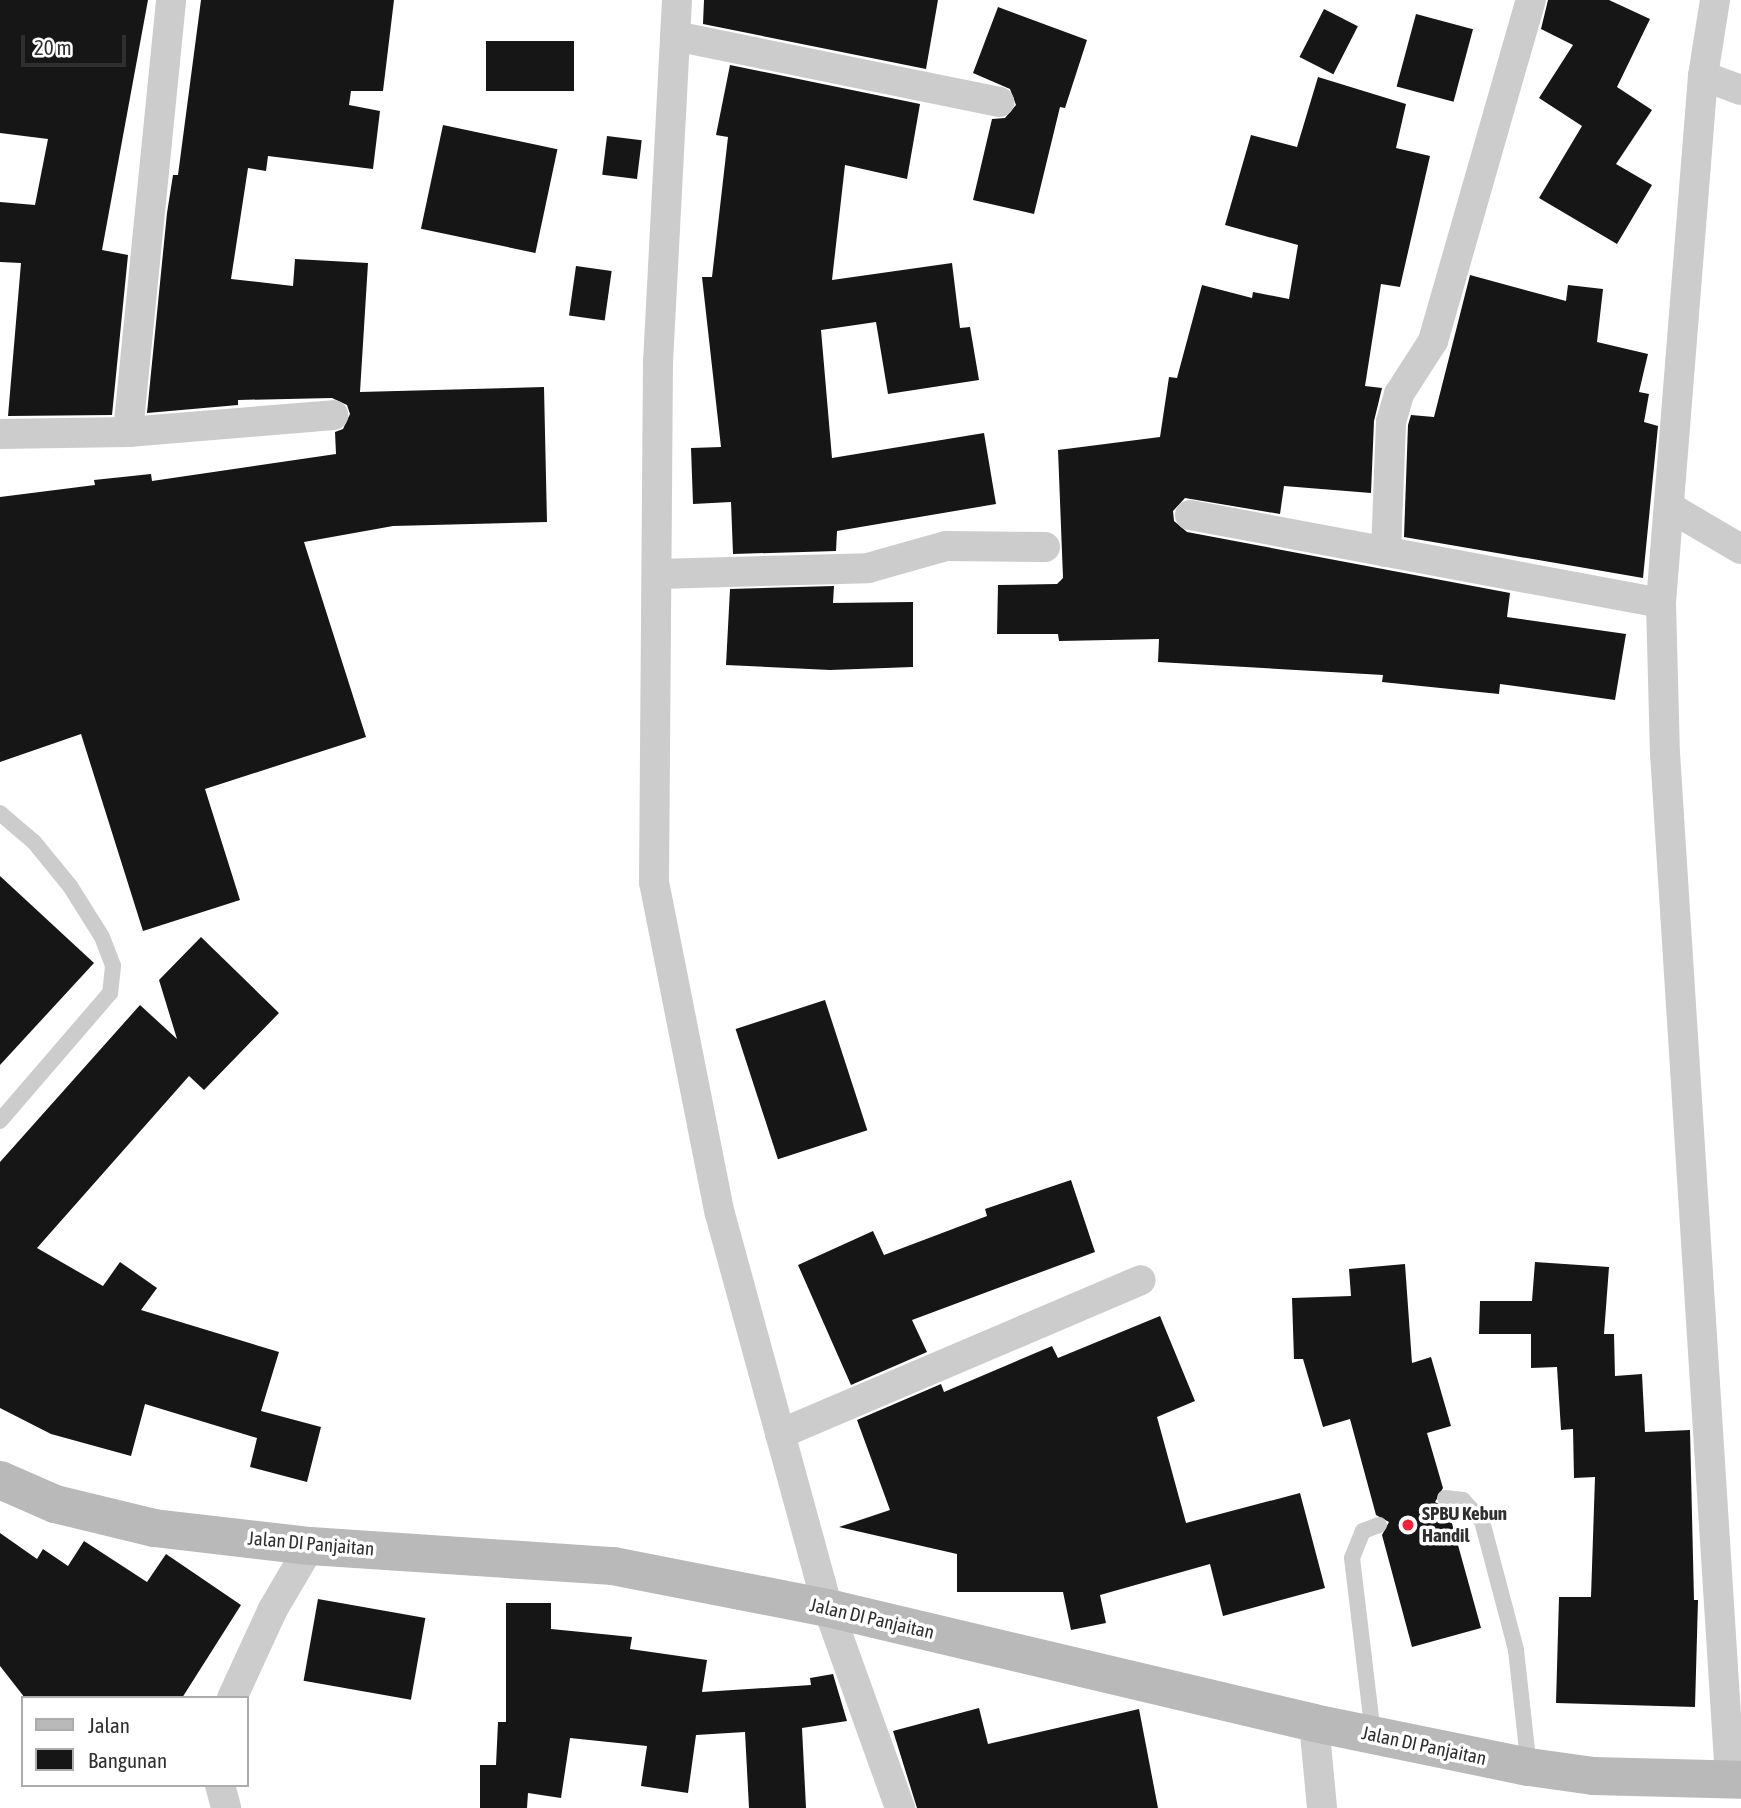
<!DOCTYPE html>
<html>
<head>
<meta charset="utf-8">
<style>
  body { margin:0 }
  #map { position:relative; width:1741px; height:1808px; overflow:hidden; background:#fff; font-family:"Asap Condensed",sans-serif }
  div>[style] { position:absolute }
  .building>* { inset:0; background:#161616; transform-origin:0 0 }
  .lane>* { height:16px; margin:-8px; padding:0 8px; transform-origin:8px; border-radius:8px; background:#ccc }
  .street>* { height:30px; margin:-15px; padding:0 15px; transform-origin:15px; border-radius:15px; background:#ccc }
  .secondary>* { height:38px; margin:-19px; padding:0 19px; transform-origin:19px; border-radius:19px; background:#b9b9b9 }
  .dots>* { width:19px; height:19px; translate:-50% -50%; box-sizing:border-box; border:4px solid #fff; border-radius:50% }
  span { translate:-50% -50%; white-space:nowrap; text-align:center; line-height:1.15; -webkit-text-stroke:7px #fff; paint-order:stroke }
  .poi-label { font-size:19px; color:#2f2f2f; font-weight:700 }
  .left { translate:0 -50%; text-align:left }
  .street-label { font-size:19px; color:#2f2f2f }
  .legend { position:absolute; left:21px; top:1696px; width:228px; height:91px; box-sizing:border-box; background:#fff; border:2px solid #acacac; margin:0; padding:9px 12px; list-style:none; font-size:21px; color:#2f2f2f }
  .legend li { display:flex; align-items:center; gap:14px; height:35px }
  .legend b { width:35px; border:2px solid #acacac }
  .scale { position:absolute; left:21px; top:35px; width:105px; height:32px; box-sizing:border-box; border:4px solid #2f2f2f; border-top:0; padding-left:9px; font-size:21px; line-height:24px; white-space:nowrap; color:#2f2f2f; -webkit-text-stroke:5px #fff; paint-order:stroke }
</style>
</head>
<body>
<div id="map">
  <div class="building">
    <div style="clip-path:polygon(0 0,148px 0,102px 250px,128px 255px,112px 415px,8px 416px,21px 263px,0 262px,0 202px,35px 205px,48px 139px,0 133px)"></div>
    <div style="clip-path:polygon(201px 0,394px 0,383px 91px,351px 91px,349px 105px,380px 111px,373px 169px,268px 156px,266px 171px,248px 168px,231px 279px,293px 286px,295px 259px,368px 263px,360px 392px,544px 387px,547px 522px,393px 526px,304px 542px,366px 737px,205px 789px,240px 900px,143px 931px,81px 734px,0 762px,0 497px,95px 485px,94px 480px,151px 474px,152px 481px,336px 454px,335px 432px,343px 429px,350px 414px,347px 405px,332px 398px,238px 400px,238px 405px,147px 413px,167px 213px,173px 175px,178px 175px)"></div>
    <div style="clip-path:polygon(704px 0,938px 0,926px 69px,703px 24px)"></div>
    <div style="clip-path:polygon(1548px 0,1609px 0,1650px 19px,1617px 87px,1652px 110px,1616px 164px,1652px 185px,1617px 244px,1539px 198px,1582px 126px,1539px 98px,1573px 45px,1541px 29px)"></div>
    <div style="clip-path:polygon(998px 7px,1087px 40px,1065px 108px,1060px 107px,1034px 214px,973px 200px,992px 119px,1005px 118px,1016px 105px,1010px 89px,973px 73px)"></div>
    <div style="left:1324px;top:9px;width:38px;height:54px;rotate:27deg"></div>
    <div style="left:1416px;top:14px;width:59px;height:75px;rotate:15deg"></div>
    <div style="left:574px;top:41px;width:50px;height:88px;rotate:90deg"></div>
    <div style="clip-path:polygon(730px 65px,920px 104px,907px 179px,845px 165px,832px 280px,952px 263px,960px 328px,970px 327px,979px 380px,888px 394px,876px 322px,821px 330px,832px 458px,984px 433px,996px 504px,837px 531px,836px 551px,733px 554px,731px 502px,693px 504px,691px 448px,721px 447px,702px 277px,712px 277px,728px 137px,716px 135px)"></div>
    <div style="clip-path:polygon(1318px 77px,1406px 104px,1396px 148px,1430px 156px,1400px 287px,1381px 284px,1365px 386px,1382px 388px,1374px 421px,1371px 493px,1284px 486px,1280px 514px,1185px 498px,1173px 511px,1174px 521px,1187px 532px,1510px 593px,1507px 617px,1626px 634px,1615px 700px,1500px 684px,1499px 694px,1382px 682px,1383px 675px,1158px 662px,1159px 639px,1059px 641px,1058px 634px,997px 634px,998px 585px,1057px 584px,1063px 578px,1058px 450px,1160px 437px,1169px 377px,1177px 378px,1202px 285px,1252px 298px,1253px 292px,1289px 299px,1298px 245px,1225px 225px,1251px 135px,1297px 147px)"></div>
    <div style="left:443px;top:125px;width:117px;height:106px;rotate:12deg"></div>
    <div style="left:607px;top:136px;width:35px;height:39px;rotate:7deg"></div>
    <div style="left:576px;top:266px;width:36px;height:50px;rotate:8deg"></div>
    <div style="clip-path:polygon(1470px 275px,1566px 301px,1568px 285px,1603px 289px,1597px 342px,1648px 354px,1639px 392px,1649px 394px,1644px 422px,1658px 426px,1643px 578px,1404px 537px,1408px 425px,1411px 415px,1434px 417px)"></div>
    <div style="clip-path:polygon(834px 586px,833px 603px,913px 602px,913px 667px,830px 670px,726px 665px,730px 589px)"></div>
    <div style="clip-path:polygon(0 876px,94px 963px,0 1065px)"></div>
    <div style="clip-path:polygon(201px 937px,279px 1013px,204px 1090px,189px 1076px,37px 1248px,103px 1286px,120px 1262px,157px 1288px,141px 1310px,279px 1352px,261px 1411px,321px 1427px,307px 1482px,250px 1467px,257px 1438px,145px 1404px,131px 1456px,51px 1434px,0 1408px,0 1162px,140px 1005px,177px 1039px,159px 980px)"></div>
    <div style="left:825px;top:1000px;width:137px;height:94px;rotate:72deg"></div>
    <div style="clip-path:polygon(1071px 1180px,1095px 1252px,912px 1320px,927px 1352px,851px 1385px,798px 1265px,873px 1231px,884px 1255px,987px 1216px,985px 1209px)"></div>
    <div style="clip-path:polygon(1535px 1262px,1609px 1267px,1604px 1334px,1614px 1334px,1615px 1376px,1642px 1374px,1645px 1432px,1690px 1430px,1694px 1600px,1698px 1600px,1695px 1707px,1556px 1703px,1559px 1597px,1591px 1597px,1595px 1477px,1574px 1478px,1573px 1429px,1561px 1430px,1557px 1367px,1531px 1368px,1531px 1334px,1479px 1334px,1480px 1301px,1532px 1301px)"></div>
    <div style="clip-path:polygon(1405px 1264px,1412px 1363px,1431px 1357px,1451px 1426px,1427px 1433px,1443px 1488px,1435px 1502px,1448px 1509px,1481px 1628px,1412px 1647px,1382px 1535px,1389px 1522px,1376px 1515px,1350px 1419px,1323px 1427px,1303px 1359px,1294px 1359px,1292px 1298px,1351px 1296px,1349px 1269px)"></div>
    <div style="clip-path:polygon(1160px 1316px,1195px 1401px,1157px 1417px,1186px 1523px,1300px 1493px,1325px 1588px,1223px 1616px,1210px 1564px,1100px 1595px,1106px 1623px,1071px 1630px,1063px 1592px,957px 1592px,957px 1554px,839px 1527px,890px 1510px,857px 1420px,941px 1384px,944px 1392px,1052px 1346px,1058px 1358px)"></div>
    <div style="clip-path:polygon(0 1533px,37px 1559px,43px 1549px,68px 1566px,84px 1541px,147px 1582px,166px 1554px,241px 1605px,182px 1698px,25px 1698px,0 1666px)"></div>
    <div style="left:318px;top:1599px;width:109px;height:83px;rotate:10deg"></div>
    <div style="clip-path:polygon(506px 1603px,551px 1603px,551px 1629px,632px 1637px,630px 1649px,707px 1660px,702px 1692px,811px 1685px,810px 1678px,833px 1674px,847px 1721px,802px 1728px,806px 1808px,749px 1808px,745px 1732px,696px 1735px,688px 1793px,641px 1786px,647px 1746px,570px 1738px,561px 1798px,528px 1793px,527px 1808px,480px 1808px,480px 1765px,496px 1765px,498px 1722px,506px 1722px)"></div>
    <div style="clip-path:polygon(979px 1708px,988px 1744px,1139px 1709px,1158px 1808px,917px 1808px,893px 1731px)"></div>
  </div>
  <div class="lane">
    <div style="left:0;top:813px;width:45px;rotate:40.5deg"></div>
    <div style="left:34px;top:842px;width:57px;rotate:50.7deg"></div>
    <div style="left:70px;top:886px;width:60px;rotate:57.9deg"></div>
    <div style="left:102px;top:937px;width:31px;rotate:69deg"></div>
    <div style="left:113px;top:966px;width:27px;rotate:96deg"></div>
    <div style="left:110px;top:993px;width:169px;rotate:130.7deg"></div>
    <div style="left:1445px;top:1498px;width:18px;rotate:6deg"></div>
    <div style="left:1463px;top:1500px;width:28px;rotate:48deg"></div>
    <div style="left:1482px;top:1521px;width:133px;rotate:75.2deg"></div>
    <div style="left:1516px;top:1650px;width:118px;rotate:83.7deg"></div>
    <div style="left:1373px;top:1734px;width:177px;rotate:-96.8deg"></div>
    <div style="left:1352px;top:1558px;width:29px;rotate:-68deg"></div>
    <div style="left:1363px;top:1531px;width:17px;rotate:-21deg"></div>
  </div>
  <div class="street">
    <div style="left:677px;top:0;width:361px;rotate:93deg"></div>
    <div style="left:658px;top:361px;width:521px;rotate:90.44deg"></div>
    <div style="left:654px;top:882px;width:338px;rotate:78.8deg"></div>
    <div style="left:720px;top:1214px;width:409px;rotate:74.7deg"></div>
    <div style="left:828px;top:1608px;width:213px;rotate:70.2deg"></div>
    <div style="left:1715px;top:0;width:77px;rotate:99deg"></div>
    <div style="left:1703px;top:76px;width:529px;rotate:94.56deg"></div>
    <div style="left:1661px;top:603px;width:150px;rotate:88.5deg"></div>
    <div style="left:1665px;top:753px;width:1028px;rotate:86.37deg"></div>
    <div style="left:675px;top:36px;width:331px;rotate:11.5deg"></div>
    <div style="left:1703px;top:76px;width:40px;rotate:20.2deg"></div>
    <div style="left:128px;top:432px;width:434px;rotate:-84.3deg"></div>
    <div style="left:0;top:434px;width:128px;rotate:-0.9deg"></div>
    <div style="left:128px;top:432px;width:206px;rotate:-4.7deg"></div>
    <div style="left:1671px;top:508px;width:81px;rotate:30.4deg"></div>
    <div style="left:1190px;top:515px;width:479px;rotate:10.6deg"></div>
    <div style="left:1386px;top:552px;width:130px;rotate:-87.8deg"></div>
    <div style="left:1391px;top:422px;width:29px;rotate:-74deg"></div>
    <div style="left:1399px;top:394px;width:63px;rotate:-57.3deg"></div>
    <div style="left:1433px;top:341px;width:355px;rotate:-74deg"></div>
    <div style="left:658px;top:574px;width:210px;rotate:-1.6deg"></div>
    <div style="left:868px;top:568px;width:81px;rotate:-15.8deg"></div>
    <div style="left:946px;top:546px;width:99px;rotate:0.6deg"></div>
    <div style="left:780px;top:1434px;width:392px;rotate:-23.1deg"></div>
    <div style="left:232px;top:1698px;width:98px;rotate:-65.3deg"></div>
    <div style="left:273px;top:1609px;width:73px;rotate:-59.6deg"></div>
    <div style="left:1314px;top:1723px;width:85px;rotate:84.6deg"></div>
    <div style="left:220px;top:1785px;width:24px;rotate:75deg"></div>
  </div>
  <div class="secondary">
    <div style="left:0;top:1480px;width:60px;rotate:23.6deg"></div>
    <div style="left:55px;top:1504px;width:102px;rotate:13.6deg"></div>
    <div style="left:154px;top:1528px;width:157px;rotate:6.6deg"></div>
    <div style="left:310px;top:1546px;width:304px;rotate:3.8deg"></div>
    <div style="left:613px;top:1566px;width:219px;rotate:11.1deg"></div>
    <div style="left:828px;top:1608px;width:499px;rotate:13.3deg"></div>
    <div style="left:1314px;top:1723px;width:219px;rotate:11.6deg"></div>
    <div style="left:1529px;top:1767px;width:65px;rotate:8deg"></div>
    <div style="left:1593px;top:1776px;width:148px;rotate:1.5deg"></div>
  </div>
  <div class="dots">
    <div style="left:1408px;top:1525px;background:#f72037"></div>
  </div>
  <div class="poi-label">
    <span class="left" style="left:1422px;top:1525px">SPBU Kebun<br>Handil</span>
  </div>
  <div class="street-label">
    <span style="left:311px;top:1544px;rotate:5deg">Jalan DI Panjaitan</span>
    <span style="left:872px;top:1619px;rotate:13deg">Jalan DI Panjaitan</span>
    <span style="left:1424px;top:1746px;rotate:12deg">Jalan DI Panjaitan</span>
  </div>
  <ul class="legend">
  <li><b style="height:9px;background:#b9b9b9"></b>Jalan</li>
  <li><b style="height:19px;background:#161616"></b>Bangunan</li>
  </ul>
  <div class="scale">20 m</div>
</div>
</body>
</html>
